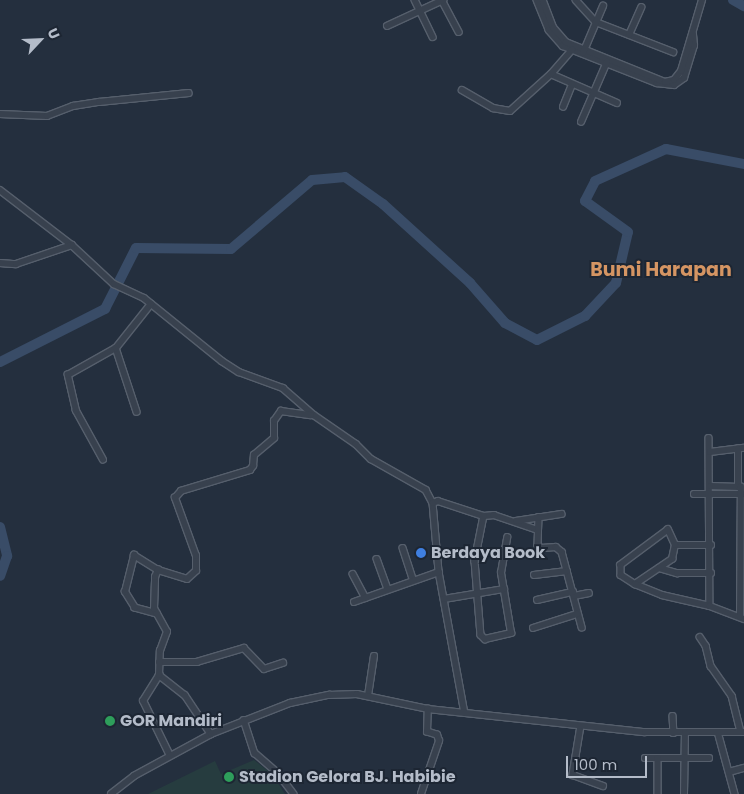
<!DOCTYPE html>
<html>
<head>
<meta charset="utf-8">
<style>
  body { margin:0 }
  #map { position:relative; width:744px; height:794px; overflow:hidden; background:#242f3e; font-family:Poppins,sans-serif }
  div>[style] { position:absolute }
  .green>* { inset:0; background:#263c3f }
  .river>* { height:10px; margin:-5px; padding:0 5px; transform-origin:5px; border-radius:5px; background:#394c67 }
  .roads { filter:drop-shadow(1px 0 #565f6c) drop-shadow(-1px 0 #565f6c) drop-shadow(0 1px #565f6c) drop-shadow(0 -1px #565f6c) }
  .minor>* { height:5.5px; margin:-2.75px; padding:0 2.75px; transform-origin:2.75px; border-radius:2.75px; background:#38414e }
  .dots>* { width:14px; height:14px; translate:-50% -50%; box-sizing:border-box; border:2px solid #1d2633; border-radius:50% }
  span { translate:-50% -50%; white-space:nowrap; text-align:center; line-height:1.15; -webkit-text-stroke:4px #1d2633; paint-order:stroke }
  .poi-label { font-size:16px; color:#b4bcc9; font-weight:700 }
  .left { translate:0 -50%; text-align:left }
  .quarter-label { font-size:19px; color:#d59563; font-weight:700 }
  .north { position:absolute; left:15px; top:15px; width:50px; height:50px; -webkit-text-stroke:4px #1d2633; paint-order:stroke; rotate:65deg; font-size:14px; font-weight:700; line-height:20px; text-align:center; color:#b4bcc9 }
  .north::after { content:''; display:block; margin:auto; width:18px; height:22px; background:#b4bcc9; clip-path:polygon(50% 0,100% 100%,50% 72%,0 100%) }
  .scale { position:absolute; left:566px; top:756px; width:81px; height:22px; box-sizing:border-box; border:2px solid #b4bcc9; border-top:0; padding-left:6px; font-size:15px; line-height:18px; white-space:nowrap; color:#b4bcc9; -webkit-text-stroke:4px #1d2633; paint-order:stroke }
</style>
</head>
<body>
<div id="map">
  <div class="green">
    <div style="clip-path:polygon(254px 760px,272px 774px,285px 794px,148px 794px,215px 761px,221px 774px)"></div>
  </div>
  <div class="river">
    <div style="left:733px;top:0;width:13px;rotate:29deg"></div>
    <div style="left:0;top:362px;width:118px;rotate:-26.8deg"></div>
    <div style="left:105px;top:309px;width:68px;rotate:-63.1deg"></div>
    <div style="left:136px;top:248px;width:95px;rotate:0.6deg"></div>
    <div style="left:231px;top:249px;width:106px;rotate:-40.4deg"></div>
    <div style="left:312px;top:180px;width:33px;rotate:-5deg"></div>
    <div style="left:345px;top:177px;width:47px;rotate:35.4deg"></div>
    <div style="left:383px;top:204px;width:118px;rotate:42.2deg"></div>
    <div style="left:470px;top:283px;width:53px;rotate:48.8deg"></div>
    <div style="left:505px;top:323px;width:36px;rotate:28deg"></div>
    <div style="left:537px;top:340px;width:54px;rotate:-26.6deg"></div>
    <div style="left:585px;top:316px;width:45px;rotate:-46.8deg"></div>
    <div style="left:616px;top:283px;width:52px;rotate:-76.8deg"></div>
    <div style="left:628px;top:232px;width:53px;rotate:-144.2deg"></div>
    <div style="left:585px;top:201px;width:22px;rotate:-63deg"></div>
    <div style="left:595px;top:181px;width:78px;rotate:-24.3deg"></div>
    <div style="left:666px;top:149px;width:79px;rotate:10.9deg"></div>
    <div style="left:0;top:527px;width:30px;rotate:76deg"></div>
    <div style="left:7px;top:556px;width:21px;rotate:109deg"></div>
  </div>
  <div class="roads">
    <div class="minor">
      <div style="left:415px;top:0;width:41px;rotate:64.1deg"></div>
      <div style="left:442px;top:0;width:36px;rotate:62deg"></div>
      <div style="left:537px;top:0;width:32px;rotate:68deg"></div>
      <div style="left:549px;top:30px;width:21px;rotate:49deg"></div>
      <div style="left:563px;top:46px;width:101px;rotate:21.5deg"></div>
      <div style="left:657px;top:83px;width:17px;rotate:7deg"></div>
      <div style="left:674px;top:85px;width:12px;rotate:-35deg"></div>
      <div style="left:684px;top:78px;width:34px;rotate:-73deg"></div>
      <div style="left:694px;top:46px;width:12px;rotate:-95deg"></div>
      <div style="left:543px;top:0;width:30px;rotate:69deg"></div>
      <div style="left:554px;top:28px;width:18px;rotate:49deg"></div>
      <div style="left:566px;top:42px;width:107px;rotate:22deg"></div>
      <div style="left:665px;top:82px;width:9px;rotate:-13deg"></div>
      <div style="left:674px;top:80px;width:11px;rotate:-52deg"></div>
      <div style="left:681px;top:71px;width:74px;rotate:-73.5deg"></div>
      <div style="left:576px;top:0;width:30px;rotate:48deg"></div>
      <div style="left:596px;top:22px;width:83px;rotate:21.3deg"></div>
      <div style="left:387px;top:26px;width:62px;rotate:-24.9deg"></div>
      <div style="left:629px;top:35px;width:30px;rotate:-66deg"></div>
      <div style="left:583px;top:53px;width:51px;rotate:-66.9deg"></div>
      <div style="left:551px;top:74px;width:72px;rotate:23.7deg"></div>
      <div style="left:462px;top:90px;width:36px;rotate:30deg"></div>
      <div style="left:493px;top:108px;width:17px;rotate:10deg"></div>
      <div style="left:510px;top:111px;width:55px;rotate:-42.1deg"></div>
      <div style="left:551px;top:74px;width:32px;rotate:-49deg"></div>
      <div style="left:563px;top:107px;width:24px;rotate:-68deg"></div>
      <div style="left:0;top:114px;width:47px;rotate:2.4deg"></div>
      <div style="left:47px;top:116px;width:28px;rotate:-21deg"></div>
      <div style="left:73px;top:106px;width:26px;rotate:-9deg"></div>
      <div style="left:99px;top:102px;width:90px;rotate:-5.7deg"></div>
      <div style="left:581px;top:122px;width:65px;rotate:-66.6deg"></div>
      <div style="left:0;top:190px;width:91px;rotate:37.4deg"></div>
      <div style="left:72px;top:245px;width:57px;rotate:42.9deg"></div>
      <div style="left:114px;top:284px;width:33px;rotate:25deg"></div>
      <div style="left:144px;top:298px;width:100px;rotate:38.9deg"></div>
      <div style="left:222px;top:361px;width:20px;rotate:33deg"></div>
      <div style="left:239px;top:372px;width:47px;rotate:20deg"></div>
      <div style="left:283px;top:388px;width:41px;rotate:41.1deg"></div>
      <div style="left:314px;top:415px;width:51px;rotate:34.6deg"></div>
      <div style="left:356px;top:444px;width:21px;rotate:45deg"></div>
      <div style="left:371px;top:459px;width:63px;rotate:29.4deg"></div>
      <div style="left:426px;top:490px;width:15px;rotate:62deg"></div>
      <div style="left:433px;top:503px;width:69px;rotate:85deg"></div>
      <div style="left:439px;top:572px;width:143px;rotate:79.6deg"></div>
      <div style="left:0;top:263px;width:16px;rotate:4deg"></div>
      <div style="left:16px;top:264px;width:59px;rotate:-18.7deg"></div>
      <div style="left:116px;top:348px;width:67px;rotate:71.8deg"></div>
      <div style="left:709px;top:438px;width:168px;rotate:89.7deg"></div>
      <div style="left:710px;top:452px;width:34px;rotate:-7deg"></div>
      <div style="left:103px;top:460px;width:56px;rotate:-118.9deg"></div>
      <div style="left:76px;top:411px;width:37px;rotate:-103deg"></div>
      <div style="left:68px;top:375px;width:55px;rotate:-29.4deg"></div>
      <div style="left:116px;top:348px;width:56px;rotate:-51.5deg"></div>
      <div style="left:711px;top:486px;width:28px;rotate:2deg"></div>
      <div style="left:738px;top:487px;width:38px;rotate:-90deg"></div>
      <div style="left:694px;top:494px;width:50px"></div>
      <div style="left:433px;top:503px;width:5px;rotate:-22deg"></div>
      <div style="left:438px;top:501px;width:48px;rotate:18.1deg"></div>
      <div style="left:484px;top:516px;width:10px;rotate:-6deg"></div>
      <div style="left:494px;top:515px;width:46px;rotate:18.8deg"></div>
      <div style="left:484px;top:516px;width:46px;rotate:101.3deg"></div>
      <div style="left:475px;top:561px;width:74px;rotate:85.4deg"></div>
      <div style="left:481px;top:635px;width:6px;rotate:45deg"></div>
      <div style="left:485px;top:639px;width:27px;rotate:-13deg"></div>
      <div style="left:511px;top:633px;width:61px;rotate:-99.5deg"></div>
      <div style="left:501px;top:573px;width:36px;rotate:-80deg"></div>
      <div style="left:539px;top:517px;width:28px;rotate:92deg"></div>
      <div style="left:538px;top:545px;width:4px;rotate:45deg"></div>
      <div style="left:541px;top:548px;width:15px;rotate:-4deg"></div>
      <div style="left:556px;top:547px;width:8px;rotate:40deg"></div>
      <div style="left:562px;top:552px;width:78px;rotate:75.1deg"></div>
      <div style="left:516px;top:521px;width:46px;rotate:-8.8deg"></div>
      <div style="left:675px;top:545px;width:36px"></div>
      <div style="left:403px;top:548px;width:33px;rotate:72deg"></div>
      <div style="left:377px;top:559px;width:32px;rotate:70deg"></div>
      <div style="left:659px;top:568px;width:19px;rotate:16deg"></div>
      <div style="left:677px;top:573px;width:34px"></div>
      <div style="left:353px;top:574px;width:27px;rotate:62deg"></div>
      <div style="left:534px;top:575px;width:33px;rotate:-7deg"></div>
      <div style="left:635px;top:584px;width:45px;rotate:-34deg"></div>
      <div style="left:672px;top:559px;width:14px;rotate:-78deg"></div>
      <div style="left:675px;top:545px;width:17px;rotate:-115deg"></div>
      <div style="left:668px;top:530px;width:59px;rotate:143.3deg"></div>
      <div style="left:621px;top:565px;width:10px;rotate:90deg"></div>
      <div style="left:621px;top:575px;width:17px;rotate:33deg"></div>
      <div style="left:635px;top:584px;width:29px;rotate:22deg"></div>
      <div style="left:662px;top:595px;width:49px;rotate:12.9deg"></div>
      <div style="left:710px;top:606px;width:36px;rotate:21deg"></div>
      <div style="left:574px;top:596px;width:15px;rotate:-11deg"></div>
      <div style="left:444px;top:599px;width:61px;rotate:-9.5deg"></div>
      <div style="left:537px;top:600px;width:37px;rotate:-13deg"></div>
      <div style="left:354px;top:602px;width:90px;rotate:-19.4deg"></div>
      <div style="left:157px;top:614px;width:23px;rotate:-165deg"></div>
      <div style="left:135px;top:608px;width:19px;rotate:-122deg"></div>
      <div style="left:125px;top:592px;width:38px;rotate:-76deg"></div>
      <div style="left:134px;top:555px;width:28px;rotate:32deg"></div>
      <div style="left:740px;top:617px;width:130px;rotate:-89.6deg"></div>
      <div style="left:533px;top:628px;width:46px;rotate:-17.7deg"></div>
      <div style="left:700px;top:637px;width:11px;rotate:56deg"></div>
      <div style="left:706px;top:646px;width:21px;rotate:76deg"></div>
      <div style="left:711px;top:666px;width:37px;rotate:55deg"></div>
      <div style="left:732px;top:696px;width:37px;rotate:76deg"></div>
      <div style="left:159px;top:662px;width:38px"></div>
      <div style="left:197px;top:662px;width:49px;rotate:-16.6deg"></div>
      <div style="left:244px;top:648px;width:29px;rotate:46deg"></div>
      <div style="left:264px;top:669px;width:20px;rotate:-18deg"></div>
      <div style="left:159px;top:675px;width:33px;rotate:38deg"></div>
      <div style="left:185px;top:695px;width:47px;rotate:56.3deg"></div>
      <div style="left:368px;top:696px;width:40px;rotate:-81.5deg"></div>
      <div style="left:673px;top:716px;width:17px;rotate:87deg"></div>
      <div style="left:244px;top:720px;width:35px;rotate:72deg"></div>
      <div style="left:255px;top:753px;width:30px;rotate:41deg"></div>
      <div style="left:278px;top:773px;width:26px;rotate:53deg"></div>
      <div style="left:581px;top:726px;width:50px;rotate:99.3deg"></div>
      <div style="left:573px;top:775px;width:32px;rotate:20deg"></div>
      <div style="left:718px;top:732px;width:64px;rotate:74.7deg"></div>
      <div style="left:170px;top:756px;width:61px;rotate:-116.1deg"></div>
      <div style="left:143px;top:701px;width:31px;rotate:-58deg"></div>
      <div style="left:159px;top:675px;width:24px;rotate:-88deg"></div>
      <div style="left:160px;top:651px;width:20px;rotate:-70deg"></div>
      <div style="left:167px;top:632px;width:26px;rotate:-119deg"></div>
      <div style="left:154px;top:609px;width:32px;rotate:-88deg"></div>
      <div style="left:155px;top:577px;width:8px;rotate:-67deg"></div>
      <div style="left:158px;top:570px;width:30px;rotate:17deg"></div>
      <div style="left:187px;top:579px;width:12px;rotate:-42deg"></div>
      <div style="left:196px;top:571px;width:15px;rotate:-90deg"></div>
      <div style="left:196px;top:556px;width:62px;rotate:-109.9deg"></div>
      <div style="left:175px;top:498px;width:9px;rotate:-49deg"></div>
      <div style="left:181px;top:491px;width:72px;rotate:-16.9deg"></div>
      <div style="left:250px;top:470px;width:5px;rotate:-53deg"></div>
      <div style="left:253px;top:466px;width:11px;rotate:-85deg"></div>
      <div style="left:254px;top:455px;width:26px;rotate:-40deg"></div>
      <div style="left:274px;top:438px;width:17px;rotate:-90deg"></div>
      <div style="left:274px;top:421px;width:12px;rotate:-55deg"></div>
      <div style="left:281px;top:411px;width:30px;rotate:8deg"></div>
      <div style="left:645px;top:758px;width:64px"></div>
      <div style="left:658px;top:758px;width:36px;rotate:90deg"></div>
      <div style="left:729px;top:772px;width:16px;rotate:-15deg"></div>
      <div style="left:111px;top:794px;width:29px;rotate:-38deg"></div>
      <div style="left:134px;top:776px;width:88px;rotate:-28.6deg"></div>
      <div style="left:211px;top:734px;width:85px;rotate:-21.4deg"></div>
      <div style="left:290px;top:703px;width:40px;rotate:-12deg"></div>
      <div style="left:329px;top:695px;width:28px;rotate:-2deg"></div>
      <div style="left:357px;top:694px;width:73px;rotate:11.9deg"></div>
      <div style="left:428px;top:709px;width:218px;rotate:6.1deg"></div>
      <div style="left:645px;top:732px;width:99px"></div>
      <div style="left:421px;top:794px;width:56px;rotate:-71.2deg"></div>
      <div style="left:439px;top:741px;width:6px;rotate:-108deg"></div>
      <div style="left:437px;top:735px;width:10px;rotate:-163deg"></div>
      <div style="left:427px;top:732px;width:23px;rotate:-88deg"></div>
      <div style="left:684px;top:794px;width:61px;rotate:-89.1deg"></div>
    </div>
  </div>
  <div class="dots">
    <div style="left:421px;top:553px;background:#3f7fe0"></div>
    <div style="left:110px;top:721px;background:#2e9e5b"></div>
    <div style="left:229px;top:777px;background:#2e9e5b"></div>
  </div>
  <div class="poi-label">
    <span class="left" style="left:431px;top:553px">Berdaya Book</span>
    <span class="left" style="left:120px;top:721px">GOR Mandiri</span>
    <span class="left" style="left:239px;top:777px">Stadion Gelora BJ. Habibie</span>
  </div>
  <div class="quarter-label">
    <span style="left:661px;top:270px">Bumi Harapan</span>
  </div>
  <div class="north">U</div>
  <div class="scale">100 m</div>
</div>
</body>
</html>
